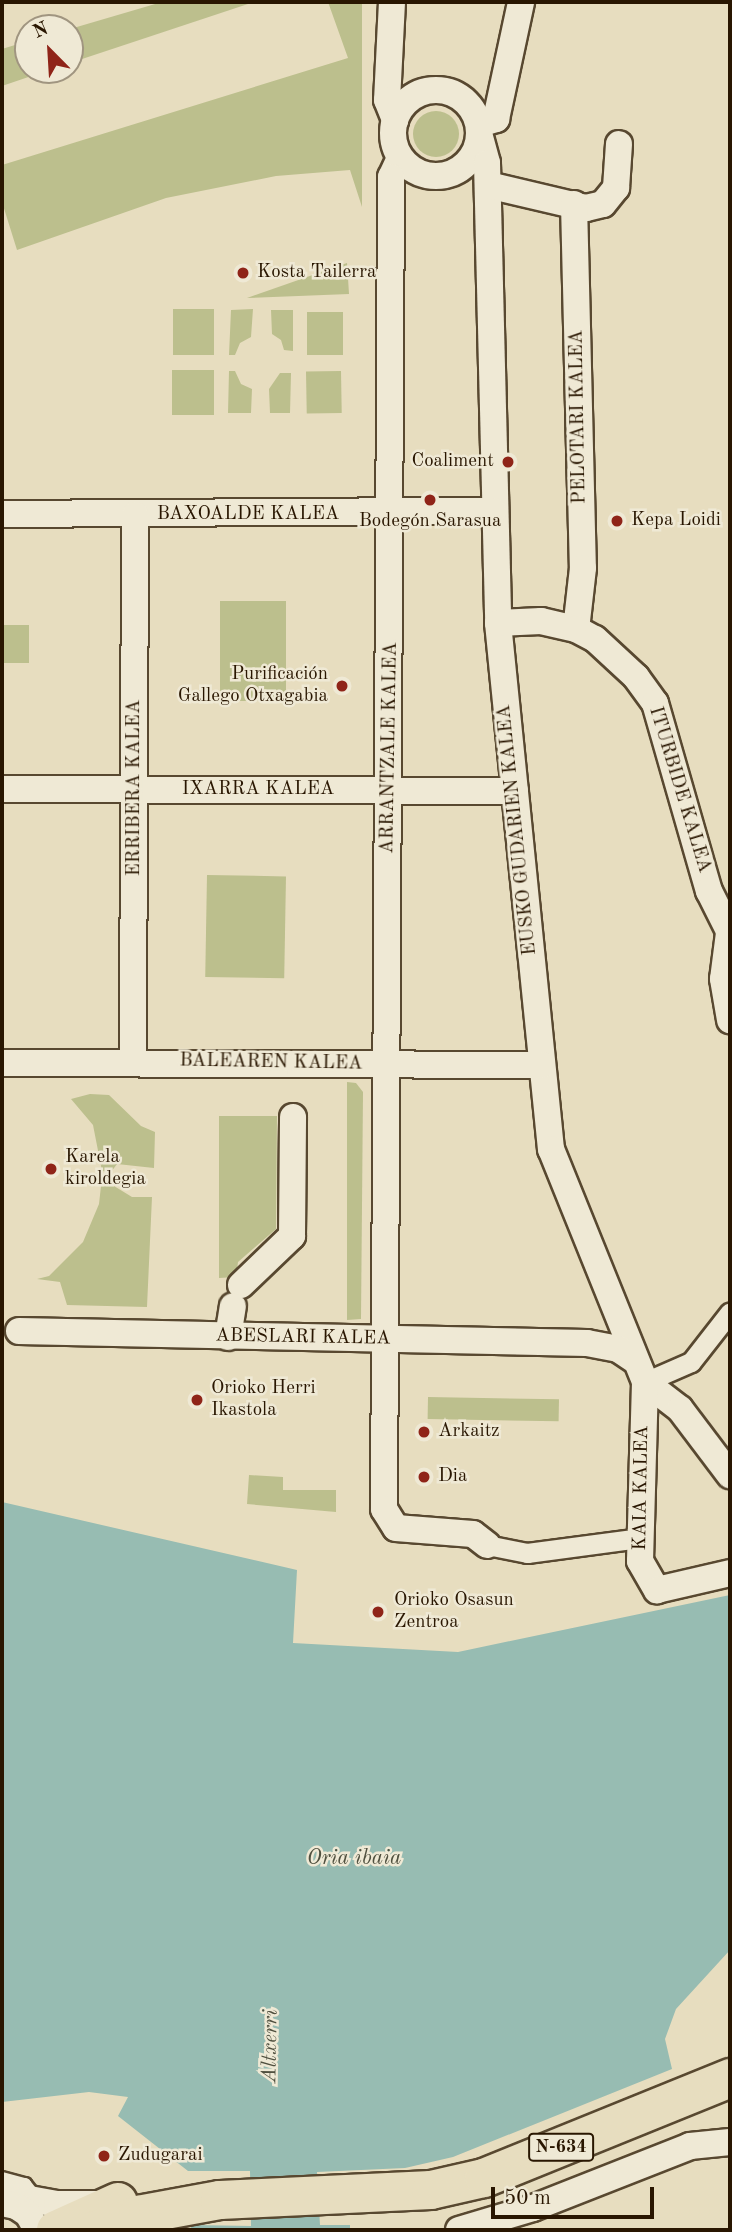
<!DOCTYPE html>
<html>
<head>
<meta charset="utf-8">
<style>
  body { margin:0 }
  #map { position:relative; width:732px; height:2232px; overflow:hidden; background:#e7ddbf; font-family:"Old Standard TT",serif }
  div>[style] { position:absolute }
  .green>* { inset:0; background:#bcbf8d; transform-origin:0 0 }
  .round { border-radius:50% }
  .water>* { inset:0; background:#97bcb2 }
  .roads { filter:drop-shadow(2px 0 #584830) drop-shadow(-2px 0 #584830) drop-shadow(0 2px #584830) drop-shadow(0 -2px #584830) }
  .service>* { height:12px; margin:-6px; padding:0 6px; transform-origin:6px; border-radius:6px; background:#efe9d5 }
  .pedestrian>* { height:19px; margin:-9.5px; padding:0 9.5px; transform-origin:9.5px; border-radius:9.5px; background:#efe9d5 }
  .minor>* { height:26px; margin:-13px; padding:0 13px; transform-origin:13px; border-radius:13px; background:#efe9d5 }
  .minor>.ring { margin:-13px; padding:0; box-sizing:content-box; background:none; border:26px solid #efe9d5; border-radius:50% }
  .trunk>* { height:38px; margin:-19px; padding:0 19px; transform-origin:19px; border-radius:19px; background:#e7ddbf }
  .dots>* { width:19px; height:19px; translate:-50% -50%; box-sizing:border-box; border:4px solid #efe9d5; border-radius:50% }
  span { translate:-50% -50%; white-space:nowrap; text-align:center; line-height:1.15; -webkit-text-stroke:5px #efe9d5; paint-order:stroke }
  .shield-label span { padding:2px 5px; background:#efe9d5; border:2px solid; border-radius:5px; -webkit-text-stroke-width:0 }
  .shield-label { font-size:18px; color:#291601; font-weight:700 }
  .poi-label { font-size:19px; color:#291601 }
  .left { translate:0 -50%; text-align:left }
  .right { translate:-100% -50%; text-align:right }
  .street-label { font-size:19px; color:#291601 }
  .water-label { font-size:21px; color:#50503f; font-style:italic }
  .frame { position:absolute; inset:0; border:4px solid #291601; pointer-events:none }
  .north { position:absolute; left:14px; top:14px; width:70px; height:70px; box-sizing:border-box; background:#efe9d5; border:2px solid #a09580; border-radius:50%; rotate:336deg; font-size:19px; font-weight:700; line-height:28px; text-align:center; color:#291601 }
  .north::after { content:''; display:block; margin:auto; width:24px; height:32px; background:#8f2418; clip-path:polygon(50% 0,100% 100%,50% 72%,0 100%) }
  .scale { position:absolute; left:491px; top:2187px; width:163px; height:32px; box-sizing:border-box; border:4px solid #291601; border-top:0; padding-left:9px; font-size:21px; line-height:24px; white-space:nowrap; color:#291601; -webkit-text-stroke:5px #efe9d5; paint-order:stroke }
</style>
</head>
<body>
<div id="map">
  <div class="green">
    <div style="clip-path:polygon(162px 2px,254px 2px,70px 63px,70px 29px)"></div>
    <div style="clip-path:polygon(328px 2px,362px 2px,362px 207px,350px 170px,276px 176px,166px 198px,17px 250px,2px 202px,2px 165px,348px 58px)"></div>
    <div style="clip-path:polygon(28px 41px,28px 70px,49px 70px,2px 86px,2px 49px)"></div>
    <div class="round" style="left:413px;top:111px;width:46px;height:46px"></div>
    <div style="clip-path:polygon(347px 263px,349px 294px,247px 298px)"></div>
    <div style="left:173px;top:309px;width:41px;height:46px"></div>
    <div style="clip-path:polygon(253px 309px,251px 337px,240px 343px,235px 355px,229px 355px,231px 310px)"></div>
    <div style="clip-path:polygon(271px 310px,293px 310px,293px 351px,284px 350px,281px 340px,272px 334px)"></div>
    <div style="left:343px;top:312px;width:43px;height:36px;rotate:90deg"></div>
    <div style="left:172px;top:370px;width:42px;height:45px"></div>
    <div style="clip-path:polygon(229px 371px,235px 371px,241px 384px,252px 389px,251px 413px,228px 413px)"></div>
    <div style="left:341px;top:371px;width:42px;height:35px;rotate:89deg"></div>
    <div style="clip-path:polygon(280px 373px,291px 373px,290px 413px,270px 413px,269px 389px)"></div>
    <div style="left:220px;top:601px;width:66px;height:100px"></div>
    <div style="left:2px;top:625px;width:27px;height:38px"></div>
    <div style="left:207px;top:875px;width:79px;height:102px;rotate:1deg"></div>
    <div style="clip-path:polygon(347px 1082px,356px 1083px,363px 1092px,361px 1319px,347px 1320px)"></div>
    <div style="clip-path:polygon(90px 1094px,109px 1095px,141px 1126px,155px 1132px,154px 1168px,117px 1164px,111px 1172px,102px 1171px,93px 1125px,71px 1099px)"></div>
    <div style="clip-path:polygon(219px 1116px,277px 1116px,276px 1229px,238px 1262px,236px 1277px,219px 1278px)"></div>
    <div style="clip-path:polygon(101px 1186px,114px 1186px,132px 1197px,152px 1197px,147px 1307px,67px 1305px,60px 1282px,37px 1279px,49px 1276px,83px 1242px,99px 1204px)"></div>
    <div style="left:428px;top:1397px;width:131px;height:22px;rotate:1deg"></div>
    <div style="clip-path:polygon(249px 1475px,283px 1477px,283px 1490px,336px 1490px,336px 1512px,247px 1504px)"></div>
  </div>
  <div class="water">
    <div style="clip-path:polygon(2px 1502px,297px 1570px,293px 1643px,458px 1652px,730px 1595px,730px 1950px,676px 2009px,665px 2039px,672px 2069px,453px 2157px,405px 2168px,317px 2172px,320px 2225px,350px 2225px,350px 2230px,190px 2230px,192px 2225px,251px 2226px,250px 2171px,188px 2171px,118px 2116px,128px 2097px,89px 2092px,2px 2102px)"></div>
  </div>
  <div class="roads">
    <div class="service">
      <div style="left:2px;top:2178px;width:24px;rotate:15deg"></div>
      <div style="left:25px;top:2184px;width:18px;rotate:52deg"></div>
    </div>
    <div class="pedestrian">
      <div style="left:645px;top:1382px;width:50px;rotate:-23.5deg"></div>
      <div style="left:691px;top:1362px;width:63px;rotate:-52deg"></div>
      <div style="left:487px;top:1545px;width:41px;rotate:11.3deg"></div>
      <div style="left:527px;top:1553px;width:113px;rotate:-7.6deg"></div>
    </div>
    <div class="minor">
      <div style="left:392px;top:2px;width:98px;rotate:92.9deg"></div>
      <div style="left:387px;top:100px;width:22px;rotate:68deg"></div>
      <div class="ring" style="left:393px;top:90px;width:60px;height:60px"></div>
      <div style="left:479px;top:124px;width:18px;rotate:-16deg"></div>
      <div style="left:496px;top:119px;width:120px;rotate:-77.9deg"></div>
      <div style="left:479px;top:133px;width:31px;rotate:75deg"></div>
      <div style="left:487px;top:163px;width:460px;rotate:88.6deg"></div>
      <div style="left:498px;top:623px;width:529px;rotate:84.25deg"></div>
      <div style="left:551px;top:1149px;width:251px;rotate:68deg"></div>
      <div style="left:645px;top:1382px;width:44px;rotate:37.6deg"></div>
      <div style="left:680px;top:1409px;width:83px;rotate:52.9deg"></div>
      <div style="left:400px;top:158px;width:21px;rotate:115deg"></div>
      <div style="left:391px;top:177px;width:1332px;rotate:90.3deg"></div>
      <div style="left:384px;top:1509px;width:22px;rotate:58deg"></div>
      <div style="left:396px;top:1528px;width:77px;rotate:4.5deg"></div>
      <div style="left:473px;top:1534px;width:18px;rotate:38deg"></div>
      <div style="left:488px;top:185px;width:101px;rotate:13.2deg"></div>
      <div style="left:586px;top:208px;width:17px;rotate:-13deg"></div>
      <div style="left:603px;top:204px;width:21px;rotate:-51deg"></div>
      <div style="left:616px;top:188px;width:44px;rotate:-86.1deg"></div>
      <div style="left:574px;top:204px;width:364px;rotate:88.6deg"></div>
      <div style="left:583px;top:568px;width:61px;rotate:96.5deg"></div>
      <div style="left:2px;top:514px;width:491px;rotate:-0.4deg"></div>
      <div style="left:498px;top:623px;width:43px;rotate:-2.7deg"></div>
      <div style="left:541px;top:621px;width:36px;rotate:13deg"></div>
      <div style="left:576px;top:629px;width:21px;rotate:28deg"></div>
      <div style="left:595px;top:639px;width:56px;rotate:42.8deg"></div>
      <div style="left:636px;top:677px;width:32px;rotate:54deg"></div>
      <div style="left:655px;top:703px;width:196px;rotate:74deg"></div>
      <div style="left:709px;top:891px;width:47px;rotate:63.4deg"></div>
      <div style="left:2px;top:789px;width:513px;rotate:0.22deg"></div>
      <div style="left:729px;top:933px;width:46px;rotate:97.4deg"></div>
      <div style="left:723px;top:979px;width:42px;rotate:80.3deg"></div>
      <div style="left:133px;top:1062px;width:547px;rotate:-89.79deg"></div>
      <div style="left:2px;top:1063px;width:539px;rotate:0.21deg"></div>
      <div style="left:241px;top:1285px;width:71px;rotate:-43.9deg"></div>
      <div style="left:292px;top:1236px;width:119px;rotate:-89.5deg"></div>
      <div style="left:19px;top:1331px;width:568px;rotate:1.21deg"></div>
      <div style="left:587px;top:1343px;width:32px;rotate:11deg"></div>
      <div style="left:618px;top:1349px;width:18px;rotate:34deg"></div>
      <div style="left:228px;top:1337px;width:31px;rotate:-81deg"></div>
      <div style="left:645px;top:1382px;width:179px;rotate:91.6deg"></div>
      <div style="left:640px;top:1561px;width:34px;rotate:60deg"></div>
      <div style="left:657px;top:1590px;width:75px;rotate:-13.1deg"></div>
      <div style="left:2px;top:2194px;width:56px;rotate:10.3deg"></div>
      <div style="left:57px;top:2204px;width:43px"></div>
      <div style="left:2px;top:2203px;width:14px;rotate:12deg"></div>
      <div style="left:16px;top:2206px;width:14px;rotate:34deg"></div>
      <div style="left:28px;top:2214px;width:18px;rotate:61deg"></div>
      <div style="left:459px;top:2230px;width:77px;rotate:-16.6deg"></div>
      <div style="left:533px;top:2208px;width:169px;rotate:-21.5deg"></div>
      <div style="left:690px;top:2146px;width:40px;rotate:-5.7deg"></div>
    </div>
    <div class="trunk">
      <div style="left:56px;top:2230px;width:68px;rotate:-24.3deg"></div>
      <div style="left:96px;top:2230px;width:45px;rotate:-19.7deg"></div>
      <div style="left:138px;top:2215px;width:83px;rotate:-10.4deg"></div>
      <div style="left:220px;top:2200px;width:211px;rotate:-2.7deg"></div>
      <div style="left:431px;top:2190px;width:54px;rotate:-12.8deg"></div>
      <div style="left:484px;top:2178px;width:266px;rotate:-22.1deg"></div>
    </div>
  </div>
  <div class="dots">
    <div style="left:243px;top:273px;background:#8f2418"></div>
    <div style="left:508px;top:462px;background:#8f2418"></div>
    <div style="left:430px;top:500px;background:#8f2418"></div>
    <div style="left:617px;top:521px;background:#8f2418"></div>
    <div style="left:342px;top:686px;background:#8f2418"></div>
    <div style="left:51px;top:1169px;background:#8f2418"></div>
    <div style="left:197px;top:1400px;background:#8f2418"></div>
    <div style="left:424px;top:1432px;background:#8f2418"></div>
    <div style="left:424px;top:1477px;background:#8f2418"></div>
    <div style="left:378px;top:1612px;background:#8f2418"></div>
    <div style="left:104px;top:2156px;background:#8f2418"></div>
  </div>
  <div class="shield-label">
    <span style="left:561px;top:2147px">N-634</span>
  </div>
  <div class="poi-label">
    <span class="left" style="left:257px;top:273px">Kosta Tailerra</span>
    <span class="right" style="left:494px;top:462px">Coaliment</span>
    <span class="left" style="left:631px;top:521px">Kepa Loidi</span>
    <span style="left:430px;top:522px">Bodegón Sarasua</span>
    <span class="right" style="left:328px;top:686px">Purificación<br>Gallego Otxagabia</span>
    <span class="left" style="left:65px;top:1169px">Karela<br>kiroldegia</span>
    <span class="left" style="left:211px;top:1400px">Orioko Herri<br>Ikastola</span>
    <span class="left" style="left:438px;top:1432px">Arkaitz</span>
    <span class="left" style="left:438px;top:1477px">Dia</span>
    <span class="left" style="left:394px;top:1612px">Orioko Osasun<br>Zentroa</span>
    <span class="left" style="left:118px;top:2156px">Zudugarai</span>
  </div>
  <div class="street-label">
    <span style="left:579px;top:417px;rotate:-91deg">PELOTARI KALEA</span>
    <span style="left:248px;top:515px">BAXOALDE KALEA</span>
    <span style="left:390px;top:748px;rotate:-89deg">ARRANTZALE KALEA</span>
    <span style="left:135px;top:788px;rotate:-90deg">ERRIBERA KALEA</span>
    <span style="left:258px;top:790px">IXARRA KALEA</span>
    <span style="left:679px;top:790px;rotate:73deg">ITURBIDE KALEA</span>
    <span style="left:518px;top:830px;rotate:-96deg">EUSKO GUDARIEN KALEA</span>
    <span style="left:271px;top:1063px;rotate:1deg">BALEAREN KALEA</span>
    <span style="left:303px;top:1338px;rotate:1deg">ABESLARI KALEA</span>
    <span style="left:642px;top:1488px;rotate:-89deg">KAIA KALEA</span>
  </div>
  <div class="water-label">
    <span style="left:354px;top:1859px">Oria ibaia</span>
    <span style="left:271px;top:2046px;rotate:-89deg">Altxerri</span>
  </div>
  <div class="frame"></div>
  <div class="north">N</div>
  <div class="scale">50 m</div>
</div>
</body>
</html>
